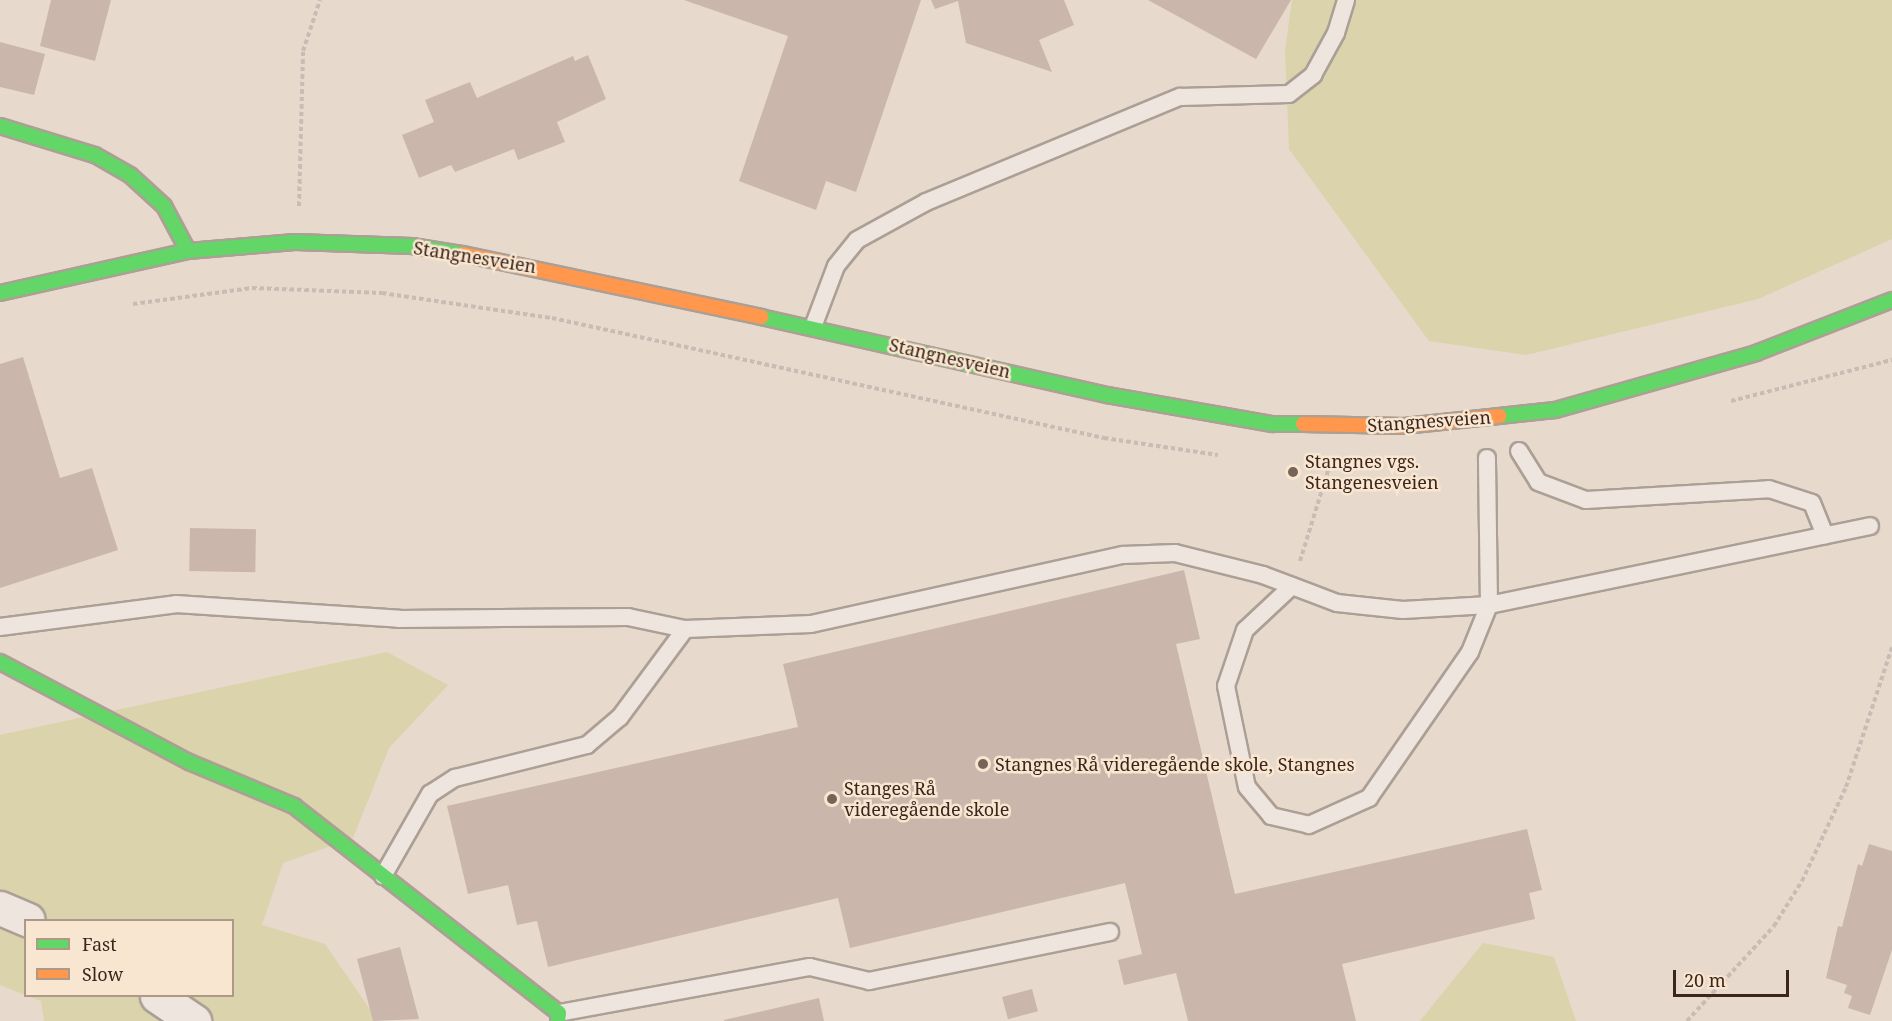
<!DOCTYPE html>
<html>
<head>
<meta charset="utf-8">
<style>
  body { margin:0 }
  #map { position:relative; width:1892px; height:1021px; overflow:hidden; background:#e7d9cb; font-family:"Noto Serif",serif }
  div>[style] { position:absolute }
  .green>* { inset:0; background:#dbd3ac }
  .building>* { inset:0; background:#cbb6ac; transform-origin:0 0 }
  .path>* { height:4px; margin-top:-2px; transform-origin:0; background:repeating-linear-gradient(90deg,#c7bdb5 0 4.5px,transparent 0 7.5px) }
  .roads { filter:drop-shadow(2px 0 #ac9f95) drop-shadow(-2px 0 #ac9f95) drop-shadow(0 2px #ac9f95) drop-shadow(0 -2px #ac9f95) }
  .lane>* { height:16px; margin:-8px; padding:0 8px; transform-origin:8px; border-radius:8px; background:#eee6de }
  .street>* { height:33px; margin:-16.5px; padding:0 16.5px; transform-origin:16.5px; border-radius:16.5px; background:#eee6de }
  .fast>* { height:14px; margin:-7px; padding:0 7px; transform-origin:7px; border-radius:7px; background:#63d668 }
  .slow>* { height:14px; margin:-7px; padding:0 7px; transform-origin:7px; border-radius:7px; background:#ff974d }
  .dots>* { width:16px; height:16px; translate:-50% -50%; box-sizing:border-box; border:3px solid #f9e6d0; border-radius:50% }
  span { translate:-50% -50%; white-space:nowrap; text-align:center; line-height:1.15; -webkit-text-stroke:5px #f9e6d0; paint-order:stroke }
  .street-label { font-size:18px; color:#3b251c }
  .poi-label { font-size:18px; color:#3b251c }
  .left { translate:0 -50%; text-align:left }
  .legend { position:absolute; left:24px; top:919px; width:210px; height:78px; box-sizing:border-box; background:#f9e6d0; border:2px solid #ad9988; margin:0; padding:8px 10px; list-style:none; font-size:18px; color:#3b251c }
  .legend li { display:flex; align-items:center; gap:12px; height:30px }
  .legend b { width:30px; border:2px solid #ad9988 }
  .scale { position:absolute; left:1673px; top:970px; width:116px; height:27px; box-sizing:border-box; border:3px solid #3b251c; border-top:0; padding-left:8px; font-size:18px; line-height:21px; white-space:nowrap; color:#3b251c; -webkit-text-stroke:4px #f9e6d0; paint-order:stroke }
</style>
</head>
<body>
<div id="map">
  <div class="green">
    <div style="clip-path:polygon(1292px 0,1892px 0,1892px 239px,1758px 299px,1526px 355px,1429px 341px,1289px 149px,1285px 51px)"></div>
    <div style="clip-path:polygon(387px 652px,448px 685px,389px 748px,353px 838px,283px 863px,262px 925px,325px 944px,378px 1021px,44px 1021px,41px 1001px,27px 996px,232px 996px,232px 920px,26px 920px,25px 995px,0 985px,0 735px)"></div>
    <div style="clip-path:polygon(1483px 943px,1554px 957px,1576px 1021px,1420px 1021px)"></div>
  </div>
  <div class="building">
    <div style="clip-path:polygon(51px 0,111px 0,95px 61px,40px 46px)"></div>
    <div style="clip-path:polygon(684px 0,921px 0,856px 192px,826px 181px,816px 210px,739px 181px,788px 36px)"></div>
    <div style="clip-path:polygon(931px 0,1064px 0,1074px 25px,1039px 40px,1052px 72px,966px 43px,958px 1px,935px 9px)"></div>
    <div style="clip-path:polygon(1148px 0,1291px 0,1256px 59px)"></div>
    <div style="clip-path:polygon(0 42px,45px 54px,34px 95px,0 87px)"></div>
    <div style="clip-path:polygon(588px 55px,606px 99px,557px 122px,565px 142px,518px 160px,514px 149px,455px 172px,451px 165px,419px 178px,402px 135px,434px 122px,425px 100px,470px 82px,477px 98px,573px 56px,575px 61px)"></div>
    <div style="clip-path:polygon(23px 357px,60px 478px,92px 468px,118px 550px,0 588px,0 364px)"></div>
    <div style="left:190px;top:528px;width:66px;height:43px;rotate:1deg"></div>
    <div style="clip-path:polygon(1184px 570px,1200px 639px,1176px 644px,1235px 894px,1527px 829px,1542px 890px,1529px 893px,1535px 919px,1342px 964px,1356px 1021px,1188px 1021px,1176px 973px,1124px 985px,1118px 960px,1142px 954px,1125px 883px,850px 948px,838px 898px,548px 967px,537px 921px,517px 925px,508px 885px,468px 894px,447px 806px,798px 727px,783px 664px)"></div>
    <div style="clip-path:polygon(1869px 844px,1892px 851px,1892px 950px,1870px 1015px,1848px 1008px,1852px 996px,1844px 993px,1847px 985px,1826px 978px,1838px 926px,1842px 927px,1858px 864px,1862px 866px)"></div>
    <div style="clip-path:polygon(400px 947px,419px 1019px,373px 1021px,357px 959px)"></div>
    <div style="left:1032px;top:989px;width:23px;height:31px;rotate:75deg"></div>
    <div style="clip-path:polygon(819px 998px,824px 1021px,724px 1021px,724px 1020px)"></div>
  </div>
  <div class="path">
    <div style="left:299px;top:206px;width:155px;rotate:-88.5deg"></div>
    <div style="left:303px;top:51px;width:54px;rotate:-71.6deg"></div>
    <div style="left:133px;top:304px;width:120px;rotate:-7.7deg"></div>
    <div style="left:252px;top:288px;width:130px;rotate:2.2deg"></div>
    <div style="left:382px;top:293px;width:172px;rotate:8.4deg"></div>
    <div style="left:552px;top:318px;width:565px;rotate:12.26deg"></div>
    <div style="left:1104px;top:438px;width:115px;rotate:8.5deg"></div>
    <div style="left:1731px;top:401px;width:166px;rotate:-14.3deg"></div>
    <div style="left:1300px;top:561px;width:102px;rotate:-72.8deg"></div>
    <div style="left:1687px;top:1021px;width:129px;rotate:-47.5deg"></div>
    <div style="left:1774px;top:926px;width:53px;rotate:-58.1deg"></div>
    <div style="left:1802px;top:881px;width:104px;rotate:-64.9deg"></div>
    <div style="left:1846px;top:787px;width:147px;rotate:-71.8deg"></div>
  </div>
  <div class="roads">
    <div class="lane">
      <div style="left:813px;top:327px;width:65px;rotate:-69.3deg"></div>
      <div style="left:836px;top:266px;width:33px;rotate:-51deg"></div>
      <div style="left:857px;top:240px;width:79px;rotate:-28.8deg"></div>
      <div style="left:926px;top:202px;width:275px;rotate:-22.5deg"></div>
      <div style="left:1180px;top:97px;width:109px;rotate:-1.6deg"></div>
      <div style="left:1289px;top:94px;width:31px;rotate:-38deg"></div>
      <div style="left:1313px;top:75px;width:48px;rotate:-61.3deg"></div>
      <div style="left:1336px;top:33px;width:34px;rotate:-73deg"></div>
      <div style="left:1519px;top:451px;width:36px;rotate:58deg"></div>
      <div style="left:1538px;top:482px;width:51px;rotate:20.6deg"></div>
      <div style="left:1586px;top:500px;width:183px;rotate:-3.4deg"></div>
      <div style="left:1769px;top:489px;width:45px;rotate:18deg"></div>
      <div style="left:1812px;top:503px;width:35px;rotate:68deg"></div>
      <div style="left:1292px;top:586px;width:64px;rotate:136.9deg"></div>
      <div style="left:1245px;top:630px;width:59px;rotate:108.7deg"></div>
      <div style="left:1226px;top:686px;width:103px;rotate:78.3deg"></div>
      <div style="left:1247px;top:787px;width:38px;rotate:50deg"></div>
      <div style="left:1271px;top:816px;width:39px;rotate:13deg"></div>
      <div style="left:1309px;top:825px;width:66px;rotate:-24.2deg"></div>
      <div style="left:1369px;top:798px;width:178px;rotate:-55.3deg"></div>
      <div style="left:1470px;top:652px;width:51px;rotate:-68deg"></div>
      <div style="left:1489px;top:605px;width:147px;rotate:-90.8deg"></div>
      <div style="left:0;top:627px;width:177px;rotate:-7.4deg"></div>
      <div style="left:176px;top:604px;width:224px;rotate:3.8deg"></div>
      <div style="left:399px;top:619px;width:229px;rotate:-0.5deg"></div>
      <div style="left:628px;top:617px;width:58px;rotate:11.9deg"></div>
      <div style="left:685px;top:629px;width:126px;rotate:-2.3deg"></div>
      <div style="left:811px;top:624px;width:320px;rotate:-12.5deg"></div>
      <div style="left:1123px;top:555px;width:52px;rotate:-2.2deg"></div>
      <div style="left:1175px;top:553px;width:91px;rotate:14deg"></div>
      <div style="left:1263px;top:575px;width:79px;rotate:20.7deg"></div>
      <div style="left:1337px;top:603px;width:66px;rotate:6.1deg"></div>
      <div style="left:1403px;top:610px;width:86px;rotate:-3.3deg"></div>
      <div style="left:1489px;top:605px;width:389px;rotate:-11.7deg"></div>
      <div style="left:383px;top:876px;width:95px;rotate:-60.2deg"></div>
      <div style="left:430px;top:794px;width:30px;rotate:-33deg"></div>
      <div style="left:455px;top:778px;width:136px;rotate:-14deg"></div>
      <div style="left:587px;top:745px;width:43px;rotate:-40.3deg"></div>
      <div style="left:620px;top:717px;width:109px;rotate:-53.5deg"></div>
      <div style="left:559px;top:1013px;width:255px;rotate:-10.4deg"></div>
      <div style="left:810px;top:967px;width:61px;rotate:13.3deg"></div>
      <div style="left:869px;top:981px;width:246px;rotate:-11.5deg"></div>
    </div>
    <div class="street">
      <div style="left:0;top:908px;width:30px;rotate:23deg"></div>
      <div style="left:157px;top:996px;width:45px;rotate:34deg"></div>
    </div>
    <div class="fast">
      <div style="left:0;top:126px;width:99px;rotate:17deg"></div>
      <div style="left:95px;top:155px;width:40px;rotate:29.7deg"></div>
      <div style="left:130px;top:175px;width:46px;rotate:42.4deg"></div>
      <div style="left:164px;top:206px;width:51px;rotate:61.9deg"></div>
      <div style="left:0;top:293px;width:193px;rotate:-12.6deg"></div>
      <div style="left:188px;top:251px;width:107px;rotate:-4.8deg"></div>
      <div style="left:295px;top:242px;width:117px;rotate:2deg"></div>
      <div style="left:412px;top:246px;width:52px;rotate:8.9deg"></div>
      <div style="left:761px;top:317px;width:355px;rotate:12.7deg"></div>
      <div style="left:1107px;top:395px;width:168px;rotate:10deg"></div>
      <div style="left:1272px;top:424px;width:31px"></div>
      <div style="left:1499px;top:416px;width:56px;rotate:-6.1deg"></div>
      <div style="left:1555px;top:410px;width:209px;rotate:-15.8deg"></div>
      <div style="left:1756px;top:353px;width:146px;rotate:-21.3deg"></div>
      <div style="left:0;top:662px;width:214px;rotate:27.9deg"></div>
      <div style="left:189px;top:762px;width:114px;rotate:22.7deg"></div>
      <div style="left:294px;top:806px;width:336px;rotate:38deg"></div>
      <div style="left:559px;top:1013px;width:8px;rotate:97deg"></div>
    </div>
    <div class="slow">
      <div style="left:463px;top:254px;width:305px;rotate:11.9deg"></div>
      <div style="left:1303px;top:424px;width:101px;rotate:1.1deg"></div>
      <div style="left:1404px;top:426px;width:96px;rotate:-6deg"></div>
    </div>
  </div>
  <div class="dots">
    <div style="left:1293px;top:472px;background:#776459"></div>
    <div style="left:983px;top:764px;background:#776459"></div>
    <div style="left:832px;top:799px;background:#776459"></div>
  </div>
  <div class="street-label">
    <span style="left:475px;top:257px;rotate:9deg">Stangnesveien</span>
    <span style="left:950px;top:358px;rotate:13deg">Stangnesveien</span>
    <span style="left:1429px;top:421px;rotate:-4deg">Stangnesveien</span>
  </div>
  <div class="poi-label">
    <span class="left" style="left:1305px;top:472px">Stangnes vgs.<br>Stangenesveien</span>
    <span class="left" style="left:995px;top:764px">Stangnes Rå videregående skole, Stangnes</span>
    <span class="left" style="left:844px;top:799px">Stanges Rå<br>videregående skole</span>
  </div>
  <ul class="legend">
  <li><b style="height:8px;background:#63d668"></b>Fast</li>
  <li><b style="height:8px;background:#ff974d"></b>Slow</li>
  </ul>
  <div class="scale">20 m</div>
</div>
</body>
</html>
